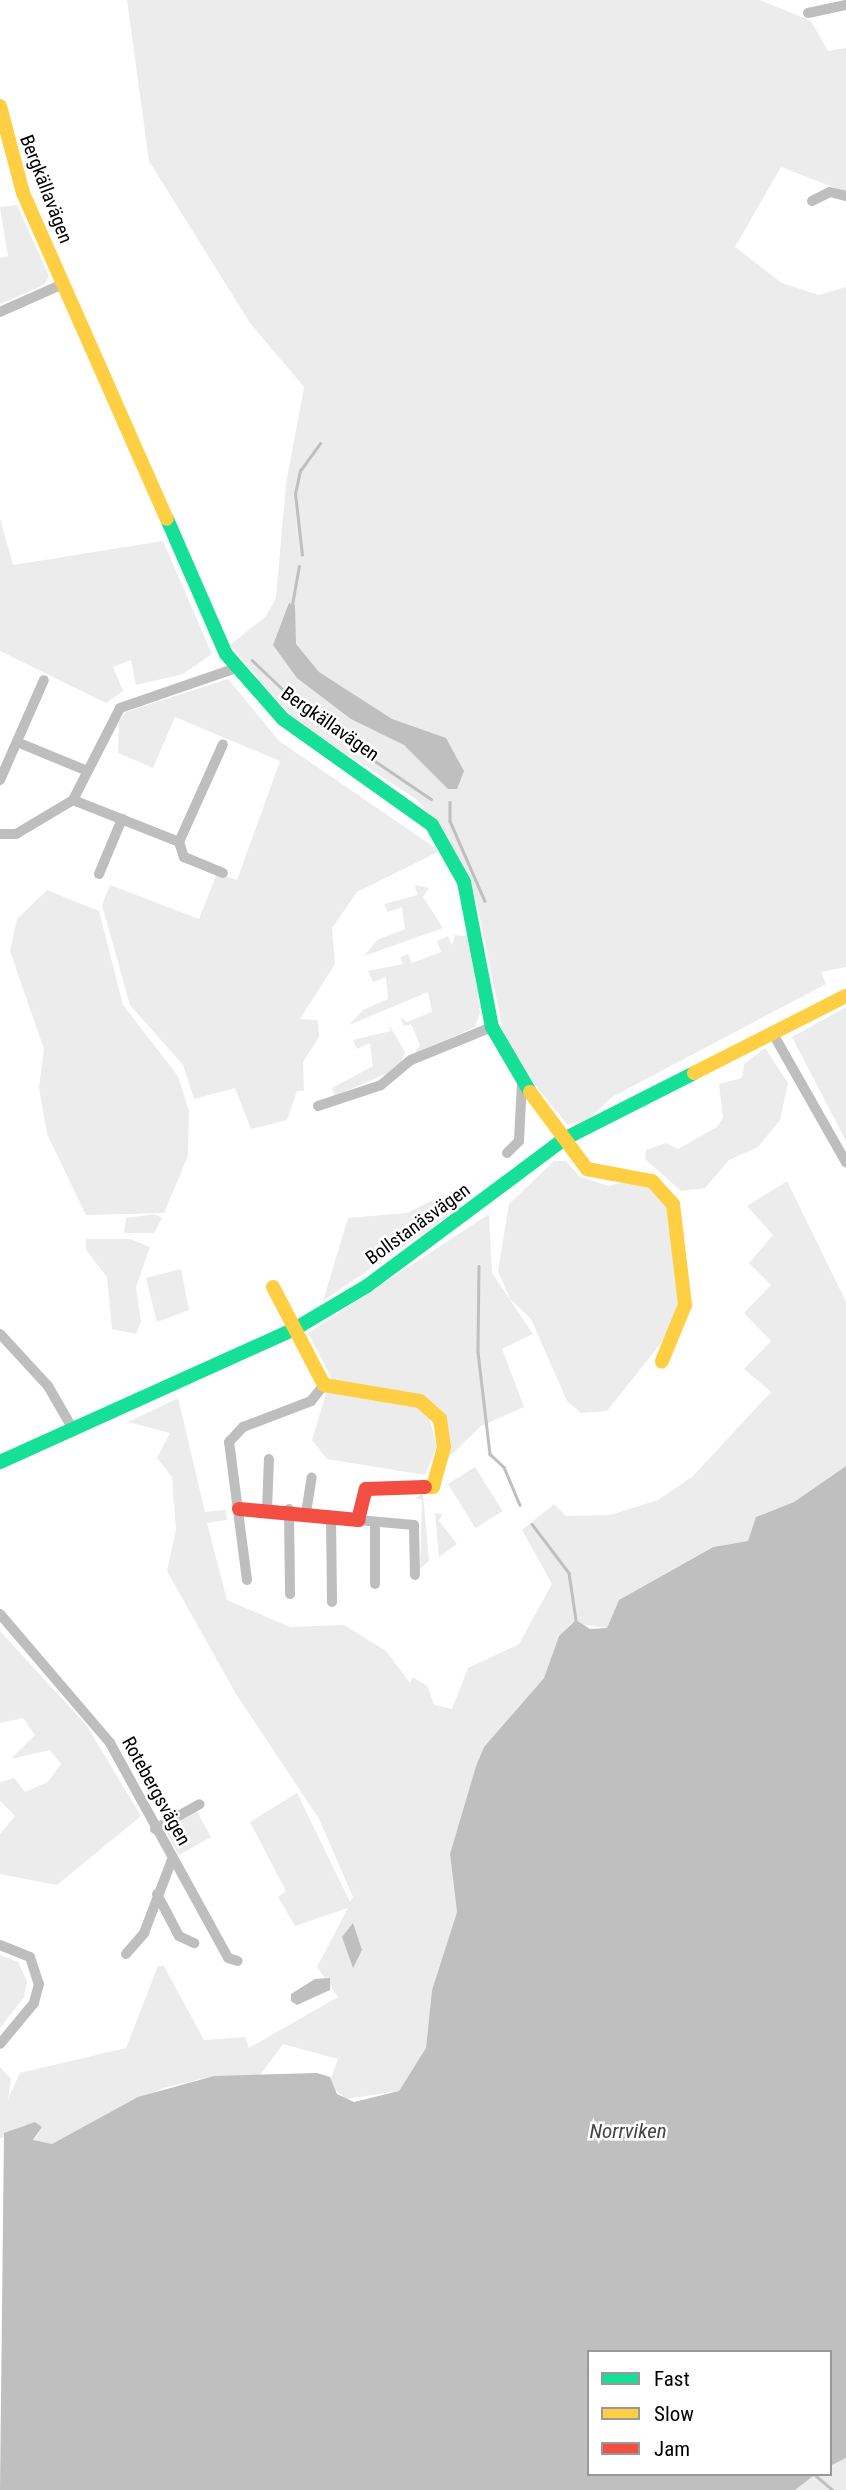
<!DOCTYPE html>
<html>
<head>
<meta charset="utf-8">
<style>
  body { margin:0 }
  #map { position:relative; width:846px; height:2490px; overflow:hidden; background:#fff; font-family:"Roboto Condensed",sans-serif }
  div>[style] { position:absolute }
  .green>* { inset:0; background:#ececec; transform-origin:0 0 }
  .water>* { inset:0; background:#bfbfbf }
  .stream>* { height:2.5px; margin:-1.25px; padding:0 1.25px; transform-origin:1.25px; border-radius:1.25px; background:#bfbfbf }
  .street>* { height:10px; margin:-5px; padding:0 5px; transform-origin:5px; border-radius:5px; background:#bebebe }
  .fast>* { height:14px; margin:-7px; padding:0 7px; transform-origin:7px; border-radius:7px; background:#16e098 }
  .slow>* { height:14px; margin:-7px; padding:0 7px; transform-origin:7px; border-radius:7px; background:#ffcf43 }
  .jam>* { height:14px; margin:-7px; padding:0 7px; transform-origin:7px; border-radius:7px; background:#f24e42 }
  span { translate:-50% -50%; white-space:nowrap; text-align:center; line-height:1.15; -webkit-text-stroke:5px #fff; paint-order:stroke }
  .street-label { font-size:19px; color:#000 }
  .water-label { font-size:21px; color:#444; font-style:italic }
  .legend { position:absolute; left:587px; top:2350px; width:245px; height:126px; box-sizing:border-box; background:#fff; border:2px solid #999; margin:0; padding:9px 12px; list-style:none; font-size:21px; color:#000 }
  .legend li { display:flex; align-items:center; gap:14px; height:35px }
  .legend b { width:35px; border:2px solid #999 }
</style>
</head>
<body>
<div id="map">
  <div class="green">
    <div style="clip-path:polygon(127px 0,760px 0,811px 21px,828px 51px,846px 48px,846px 192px,781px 167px,735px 247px,782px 283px,819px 295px,846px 287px,846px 967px,821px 972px,826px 984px,612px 1097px,587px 1121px,567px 1124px,521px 1068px,504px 1036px,477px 904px,439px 826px,416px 799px,294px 720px,230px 645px,266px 616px,276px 598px,286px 484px,304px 387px,250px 323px,149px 161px)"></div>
    <div style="clip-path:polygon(17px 205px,49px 276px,44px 285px,0 304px,0 258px,8px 256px,0 207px)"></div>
    <div style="clip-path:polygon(0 518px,13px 565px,163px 541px,212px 654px,183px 674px,136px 685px,131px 660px,113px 667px,123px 691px,106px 703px,0 651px)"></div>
    <div style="clip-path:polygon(228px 679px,279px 741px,440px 851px,357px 892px,332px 928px,335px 964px,300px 1019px,318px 1020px,319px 1037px,303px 1062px,304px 1091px,297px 1091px,287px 1120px,251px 1129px,235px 1088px,194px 1099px,183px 1065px,130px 1005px,102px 905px,110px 885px,199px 919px,217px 873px,237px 880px,280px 761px,175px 717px,153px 768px,118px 753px,119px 721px,126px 712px)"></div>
    <div style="clip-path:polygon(414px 885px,429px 888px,423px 897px,443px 928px,364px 956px,377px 940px,405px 929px,402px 907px,388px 912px,384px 904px,418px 895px)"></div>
    <div style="clip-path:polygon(47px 890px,99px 911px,123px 1005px,178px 1076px,189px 1111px,188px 1156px,164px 1213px,86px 1215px,47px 1134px,39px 1088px,44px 1049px,10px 951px,17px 919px)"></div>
    <div style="clip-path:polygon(455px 935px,467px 936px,470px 946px,480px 1013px,475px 1027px,414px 1054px,420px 1045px,411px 1024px,404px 1026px,400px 1017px,407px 1022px,432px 1012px,428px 992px,349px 1025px,363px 1010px,388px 999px,386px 977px,373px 982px,368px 971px,403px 964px,400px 957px,408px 954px,412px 963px,441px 952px,437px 941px,448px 936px,452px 945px)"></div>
    <div style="clip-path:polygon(846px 1007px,846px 1141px,792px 1037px)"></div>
    <div style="clip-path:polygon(387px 1021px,405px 1052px,399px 1068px,335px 1096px,332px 1088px,373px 1066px,370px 1043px,357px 1049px,353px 1040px,391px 1031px)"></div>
    <div style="clip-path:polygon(765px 1048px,788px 1083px,780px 1120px,758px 1147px,729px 1160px,705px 1188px,681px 1191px,645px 1159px,646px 1150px,666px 1143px,678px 1149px,717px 1127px,723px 1118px,719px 1084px,742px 1078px,744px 1064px)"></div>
    <div style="clip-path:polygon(554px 1161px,566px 1161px,580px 1177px,609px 1186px,632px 1179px,649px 1186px,670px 1211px,682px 1305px,665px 1338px,607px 1411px,581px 1413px,567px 1401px,531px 1319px,510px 1299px,498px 1271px,509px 1204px)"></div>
    <div style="clip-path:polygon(787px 1181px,846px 1302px,846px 1466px,794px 1502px,756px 1517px,748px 1541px,712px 1547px,619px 1600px,607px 1628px,572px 1623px,559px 1636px,544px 1678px,484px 1747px,476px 1766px,450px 1854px,457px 1912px,432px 1990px,426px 2048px,399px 2091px,346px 2099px,329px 2084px,338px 2059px,283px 2044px,257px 2079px,214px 2076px,163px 2088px,52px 2144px,34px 2141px,42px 2127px,24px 2125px,0 2139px,0 2067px,11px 2079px,8px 2099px,20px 2073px,126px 2048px,158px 1966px,164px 1966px,204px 2040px,245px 2037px,249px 2048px,338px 1997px,317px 1967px,348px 1908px,295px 1926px,278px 1897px,286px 1891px,250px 1822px,297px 1793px,350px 1902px,353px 1897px,319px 1819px,236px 1694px,167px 1571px,176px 1530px,172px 1477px,157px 1458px,170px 1433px,128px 1422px,178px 1398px,205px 1512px,226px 1510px,227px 1520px,207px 1523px,227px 1600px,290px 1627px,344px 1625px,386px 1651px,410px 1683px,413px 1677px,428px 1687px,434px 1705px,452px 1709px,468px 1668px,519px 1644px,552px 1584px,522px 1530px,554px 1504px,566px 1516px,610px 1515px,658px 1500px,693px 1476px,771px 1392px,744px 1369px,771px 1341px,744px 1313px,771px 1285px,749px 1263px,773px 1235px,747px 1206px)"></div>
    <div style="clip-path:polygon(437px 1198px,446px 1202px,448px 1216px,323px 1301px,348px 1218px,407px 1213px)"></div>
    <div style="clip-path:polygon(155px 1214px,162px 1218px,154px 1233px,124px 1233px,126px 1218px)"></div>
    <div style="clip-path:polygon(489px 1214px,492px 1273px,533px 1334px,502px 1349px,524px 1407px,481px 1426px,446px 1460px,424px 1400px,437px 1446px,425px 1475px,327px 1459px,312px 1440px,331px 1377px,308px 1333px)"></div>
    <div style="clip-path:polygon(86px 1239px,130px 1239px,150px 1247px,136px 1287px,141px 1322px,136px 1334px,112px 1329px,107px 1277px,86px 1250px)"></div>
    <div style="clip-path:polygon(181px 1269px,189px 1310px,157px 1322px,146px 1278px)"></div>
    <div style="left:475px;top:1467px;width:52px;height:32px;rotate:58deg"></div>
    <div style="clip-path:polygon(423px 1493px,429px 1561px,420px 1569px,422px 1500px,415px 1498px)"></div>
    <div style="clip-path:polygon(435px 1513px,442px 1514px,439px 1521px,457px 1544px,439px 1557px)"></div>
    <div style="clip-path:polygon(0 1631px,87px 1726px,141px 1816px,57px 1885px,0 1874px,0 1834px,15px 1816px,0 1801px,0 1782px,14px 1778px,25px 1792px,48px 1782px,61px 1764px,50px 1750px,11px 1759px,35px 1735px,23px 1718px,0 1723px)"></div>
    <div style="left:196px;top:1810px;width:31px;height:37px;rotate:61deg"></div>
    <div style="clip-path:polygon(0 1955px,18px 1962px,27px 1981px,24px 1997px,0 2028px)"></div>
    <div style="clip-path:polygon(846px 2458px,846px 2490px,795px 2490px,816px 2474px,830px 2474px,830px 2466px)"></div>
  </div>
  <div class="water">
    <div style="clip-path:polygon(289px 603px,295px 605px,296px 644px,319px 672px,392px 719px,446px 738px,464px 771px,457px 789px,448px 789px,404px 745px,351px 719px,297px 678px,273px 645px)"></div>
    <div style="clip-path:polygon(846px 1466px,846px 2458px,830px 2466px,830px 2352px,589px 2352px,589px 2474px,816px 2474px,795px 2490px,0 2490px,4px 2133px,35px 2122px,42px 2127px,33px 2140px,52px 2144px,138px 2097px,214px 2076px,317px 2073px,330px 2077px,337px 2094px,354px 2102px,399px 2091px,426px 2048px,432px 1990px,457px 1912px,450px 1854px,476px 1766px,484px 1747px,544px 1678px,559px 1636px,576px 1620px,590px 1629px,607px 1628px,619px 1600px,713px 1547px,748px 1541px,756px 1517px,794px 1502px)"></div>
    <div style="clip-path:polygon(353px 1923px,362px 1950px,353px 1968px,342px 1937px)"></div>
    <div style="clip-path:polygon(330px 1978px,330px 1990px,297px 2005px,291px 2001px,291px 1994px,315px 1979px)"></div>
  </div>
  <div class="stream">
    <div style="left:302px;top:555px;width:61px;rotate:-96.5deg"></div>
    <div style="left:295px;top:494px;width:24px;rotate:-78deg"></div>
    <div style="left:300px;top:471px;width:34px;rotate:-54deg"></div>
    <div style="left:292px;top:605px;width:39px;rotate:-80deg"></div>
    <div style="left:252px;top:660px;width:88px;rotate:43.6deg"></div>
    <div style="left:316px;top:721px;width:139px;rotate:34.1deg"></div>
    <div style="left:450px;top:802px;width:19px;rotate:90deg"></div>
    <div style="left:450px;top:821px;width:87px;rotate:66.4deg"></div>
    <div style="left:479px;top:1266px;width:86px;rotate:90.7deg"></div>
    <div style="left:478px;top:1352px;width:103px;rotate:83.3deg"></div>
    <div style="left:490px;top:1454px;width:19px;rotate:43deg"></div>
    <div style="left:504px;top:1467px;width:41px;rotate:67.2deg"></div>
    <div style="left:532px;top:1524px;width:61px;rotate:52.9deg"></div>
    <div style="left:569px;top:1573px;width:48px;rotate:81.5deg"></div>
    <div style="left:815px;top:2475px;width:23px;rotate:40deg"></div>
  </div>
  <div class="street">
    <div style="left:808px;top:13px;width:39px;rotate:-12deg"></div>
    <div style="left:812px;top:201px;width:20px;rotate:-27deg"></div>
    <div style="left:830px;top:192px;width:16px;rotate:14deg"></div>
    <div style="left:0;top:312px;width:69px;rotate:-24deg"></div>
    <div style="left:17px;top:742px;width:74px;rotate:22.4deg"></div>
    <div style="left:0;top:780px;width:109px;rotate:-66.3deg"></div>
    <div style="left:73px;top:800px;width:114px;rotate:21.6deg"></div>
    <div style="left:179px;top:842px;width:107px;rotate:-65.8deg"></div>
    <div style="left:0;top:834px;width:16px"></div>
    <div style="left:16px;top:834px;width:66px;rotate:-30.8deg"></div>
    <div style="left:73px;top:800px;width:103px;rotate:-62.9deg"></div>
    <div style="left:120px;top:708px;width:123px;rotate:-19deg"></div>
    <div style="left:179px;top:842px;width:16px;rotate:72deg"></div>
    <div style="left:184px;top:857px;width:42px;rotate:22.3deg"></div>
    <div style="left:99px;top:874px;width:60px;rotate:-67.3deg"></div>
    <div style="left:772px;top:1032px;width:150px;rotate:60.4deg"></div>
    <div style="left:318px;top:1106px;width:66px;rotate:-18.4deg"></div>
    <div style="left:381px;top:1085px;width:39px;rotate:-40deg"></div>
    <div style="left:411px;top:1060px;width:87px;rotate:-22.2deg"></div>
    <div style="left:507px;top:1153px;width:17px;rotate:-45deg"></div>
    <div style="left:519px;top:1141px;width:60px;rotate:-87.1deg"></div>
    <div style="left:0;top:1334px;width:71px;rotate:47.3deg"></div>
    <div style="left:48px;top:1386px;width:52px;rotate:60deg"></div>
    <div style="left:289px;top:1509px;width:85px;rotate:89.3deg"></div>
    <div style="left:267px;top:1510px;width:51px;rotate:-87.8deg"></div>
    <div style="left:306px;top:1513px;width:36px;rotate:-81deg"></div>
    <div style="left:331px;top:1518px;width:84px;rotate:89.3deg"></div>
    <div style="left:358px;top:1520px;width:56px;rotate:5.1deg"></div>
    <div style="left:414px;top:1525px;width:50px;rotate:88.9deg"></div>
    <div style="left:375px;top:1522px;width:62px;rotate:90deg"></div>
    <div style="left:247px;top:1580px;width:139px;rotate:-97.4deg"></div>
    <div style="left:229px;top:1442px;width:21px;rotate:-47deg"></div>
    <div style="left:243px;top:1427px;width:73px;rotate:-20.9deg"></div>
    <div style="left:311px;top:1401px;width:21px;rotate:-51deg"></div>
    <div style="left:0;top:1614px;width:170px;rotate:49.5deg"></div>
    <div style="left:110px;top:1743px;width:245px;rotate:61.2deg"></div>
    <div style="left:228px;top:1958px;width:10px;rotate:17deg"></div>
    <div style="left:155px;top:1829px;width:51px;rotate:-29.1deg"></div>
    <div style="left:157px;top:1894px;width:47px;rotate:62.4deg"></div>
    <div style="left:179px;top:1936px;width:17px;rotate:25deg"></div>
    <div style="left:0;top:1945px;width:32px;rotate:22deg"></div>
    <div style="left:30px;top:1957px;width:28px;rotate:72deg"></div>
    <div style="left:39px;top:1984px;width:20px;rotate:105deg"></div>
    <div style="left:34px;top:2003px;width:53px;rotate:129.7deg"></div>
    <div style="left:126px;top:1954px;width:28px;rotate:-49deg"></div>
    <div style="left:144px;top:1933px;width:81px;rotate:-69.1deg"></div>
  </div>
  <div class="fast">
    <div style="left:167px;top:519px;width:147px;rotate:66.4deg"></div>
    <div style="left:226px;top:654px;width:86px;rotate:48.8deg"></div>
    <div style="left:283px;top:719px;width:183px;rotate:35.4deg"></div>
    <div style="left:432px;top:825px;width:65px;rotate:60.7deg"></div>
    <div style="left:464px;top:882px;width:148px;rotate:79.1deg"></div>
    <div style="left:492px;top:1027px;width:75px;rotate:59.7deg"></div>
    <div style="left:0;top:1462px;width:321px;rotate:-24.3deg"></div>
    <div style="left:293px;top:1330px;width:86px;rotate:-30.7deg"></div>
    <div style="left:367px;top:1286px;width:246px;rotate:-36.7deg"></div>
    <div style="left:564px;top:1139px;width:146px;rotate:-26.9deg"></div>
  </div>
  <div class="slow">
    <div style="left:0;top:106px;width:90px;rotate:75.2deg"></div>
    <div style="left:23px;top:193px;width:356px;rotate:66.2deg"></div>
    <div style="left:694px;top:1073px;width:170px;rotate:-26.9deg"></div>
    <div style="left:530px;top:1092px;width:96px;rotate:53.5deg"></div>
    <div style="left:587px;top:1169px;width:66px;rotate:10.5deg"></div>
    <div style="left:652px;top:1181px;width:31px;rotate:48deg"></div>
    <div style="left:673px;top:1204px;width:102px;rotate:83.2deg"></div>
    <div style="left:685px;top:1305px;width:61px;rotate:112.3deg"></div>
    <div style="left:273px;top:1287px;width:110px;rotate:62.5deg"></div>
    <div style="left:324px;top:1385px;width:97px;rotate:9.5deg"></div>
    <div style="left:420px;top:1401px;width:27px;rotate:42deg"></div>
    <div style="left:440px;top:1419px;width:28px;rotate:82deg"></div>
    <div style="left:444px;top:1447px;width:41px;rotate:105.4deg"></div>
    <div style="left:433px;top:1487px;width:8px;rotate:180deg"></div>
  </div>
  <div class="jam">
    <div style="left:239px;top:1509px;width:120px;rotate:5.3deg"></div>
    <div style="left:358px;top:1520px;width:32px;rotate:-76deg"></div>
    <div style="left:366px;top:1489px;width:59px;rotate:-1.9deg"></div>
  </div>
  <div class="street-label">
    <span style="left:46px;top:189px;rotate:69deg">Bergkällavägen</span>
    <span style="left:330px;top:724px;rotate:35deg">Bergkällavägen</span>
    <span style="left:418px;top:1224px;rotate:-36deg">Bollstanäsvägen</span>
    <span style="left:156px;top:1791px;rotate:61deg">Rotebergsvägen</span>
  </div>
  <div class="water-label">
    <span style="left:628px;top:2131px">Norrviken</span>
  </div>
  <ul class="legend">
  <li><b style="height:9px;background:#16e098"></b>Fast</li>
  <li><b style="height:9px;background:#ffcf43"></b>Slow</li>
  <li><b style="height:9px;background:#f24e42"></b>Jam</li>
  </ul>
</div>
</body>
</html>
